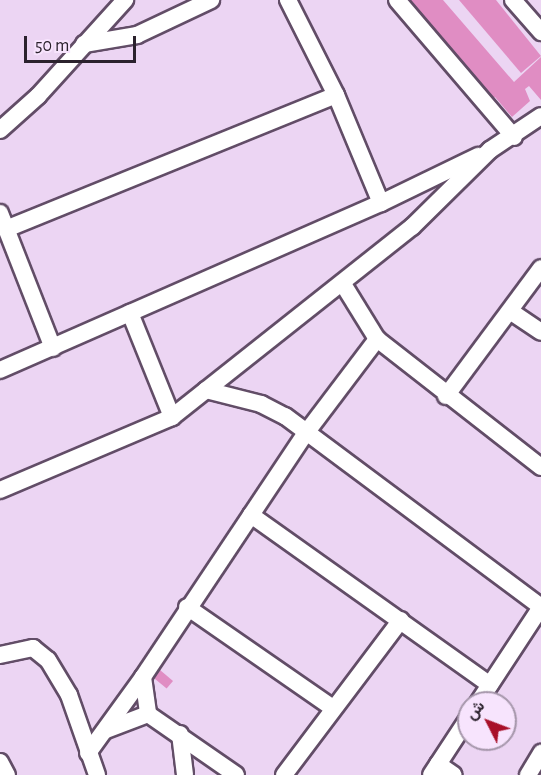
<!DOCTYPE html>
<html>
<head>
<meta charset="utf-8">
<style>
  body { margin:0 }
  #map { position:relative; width:541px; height:775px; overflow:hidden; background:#ecd5f3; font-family:"Alegreya Sans",Vazirmatn,sans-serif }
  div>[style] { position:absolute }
  .building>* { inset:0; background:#e08dc3; transform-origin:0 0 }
  .roads { filter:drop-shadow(2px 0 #624d67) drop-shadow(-2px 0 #624d67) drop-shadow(0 2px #624d67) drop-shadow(0 -2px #624d67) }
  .minor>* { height:16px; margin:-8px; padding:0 8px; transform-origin:8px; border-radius:8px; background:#fff }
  span { translate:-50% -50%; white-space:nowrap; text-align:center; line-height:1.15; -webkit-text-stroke:6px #f7e4fd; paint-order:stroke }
  .north { position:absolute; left:457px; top:691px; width:60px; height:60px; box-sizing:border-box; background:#f7e4fd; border:2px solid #a596aa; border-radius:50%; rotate:312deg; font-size:16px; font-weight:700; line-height:24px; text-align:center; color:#2b222d }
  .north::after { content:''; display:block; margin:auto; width:21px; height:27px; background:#a81029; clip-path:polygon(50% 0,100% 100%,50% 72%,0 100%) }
  .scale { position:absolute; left:24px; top:36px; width:112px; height:27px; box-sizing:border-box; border:3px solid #2b222d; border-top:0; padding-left:8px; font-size:18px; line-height:21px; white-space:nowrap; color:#2b222d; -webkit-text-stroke:4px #f7e4fd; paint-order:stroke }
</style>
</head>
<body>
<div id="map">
  <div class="building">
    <div style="clip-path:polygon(403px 0,443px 0,514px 82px,541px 57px,541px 100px,529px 86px,525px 89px,530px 101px,512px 117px,495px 97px,490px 101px)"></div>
    <div style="clip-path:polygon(459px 0,496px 0,541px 56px,521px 73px)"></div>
    <div style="left:160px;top:670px;width:17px;height:10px;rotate:40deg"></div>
  </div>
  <div class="roads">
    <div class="minor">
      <div style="left:288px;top:0;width:106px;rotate:63.2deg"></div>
      <div style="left:336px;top:95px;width:117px;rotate:67.4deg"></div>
      <div style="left:397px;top:0;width:180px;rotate:49.5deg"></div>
      <div style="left:513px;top:0;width:43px;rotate:48.8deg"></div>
      <div style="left:84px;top:44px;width:54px;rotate:-9.6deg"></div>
      <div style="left:137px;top:35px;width:82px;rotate:-25.3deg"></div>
      <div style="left:0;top:130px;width:51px;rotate:-41.8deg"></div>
      <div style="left:38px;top:96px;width:130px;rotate:-47.8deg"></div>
      <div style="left:0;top:213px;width:145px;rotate:68.6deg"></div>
      <div style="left:6px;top:229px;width:356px;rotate:-22.1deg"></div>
      <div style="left:343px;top:284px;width:65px;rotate:58.3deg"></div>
      <div style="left:377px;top:339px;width:208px;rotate:38deg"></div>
      <div style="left:510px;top:311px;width:37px;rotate:34deg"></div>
      <div style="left:130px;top:313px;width:112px;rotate:68deg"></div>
      <div style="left:0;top:370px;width:416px;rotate:-23.7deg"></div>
      <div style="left:381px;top:203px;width:108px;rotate:-25.9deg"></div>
      <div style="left:206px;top:390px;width:57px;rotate:14.3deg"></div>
      <div style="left:261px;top:404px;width:27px;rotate:27deg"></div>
      <div style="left:285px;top:416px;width:319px;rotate:36.7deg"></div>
      <div style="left:446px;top:396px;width:159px;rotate:-53.4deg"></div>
      <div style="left:0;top:490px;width:187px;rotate:-23deg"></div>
      <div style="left:172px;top:417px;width:306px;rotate:-38.4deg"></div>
      <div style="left:412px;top:227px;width:110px;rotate:-44.6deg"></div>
      <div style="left:490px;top:150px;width:61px;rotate:-33.7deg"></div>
      <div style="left:251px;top:515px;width:293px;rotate:35.4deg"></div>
      <div style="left:187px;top:607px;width:178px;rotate:34.7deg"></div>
      <div style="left:0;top:655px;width:34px;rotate:-12deg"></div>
      <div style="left:33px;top:648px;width:19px;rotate:39deg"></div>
      <div style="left:48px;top:660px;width:41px;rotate:59deg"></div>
      <div style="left:69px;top:695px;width:85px;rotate:70.7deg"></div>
      <div style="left:143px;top:677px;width:37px;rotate:82deg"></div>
      <div style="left:478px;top:703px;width:115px;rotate:-56.7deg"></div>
      <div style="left:106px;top:730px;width:45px;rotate:-20.9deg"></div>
      <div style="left:148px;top:714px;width:107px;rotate:34.7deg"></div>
      <div style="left:180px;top:734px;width:41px;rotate:83deg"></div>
      <div style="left:88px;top:753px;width:94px;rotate:-54.1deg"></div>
      <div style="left:143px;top:677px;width:293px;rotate:-56.3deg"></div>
      <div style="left:306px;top:433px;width:118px;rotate:-52.9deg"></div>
      <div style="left:0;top:762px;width:15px;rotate:62deg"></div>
      <div style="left:438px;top:764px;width:19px;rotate:35deg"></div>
      <div style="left:284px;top:775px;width:194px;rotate:-53deg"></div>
      <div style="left:431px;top:775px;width:69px;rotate:-56.8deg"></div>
      <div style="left:528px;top:775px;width:26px;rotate:-59deg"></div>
    </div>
  </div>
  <div class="north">ش</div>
  <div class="scale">50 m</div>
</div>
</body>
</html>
